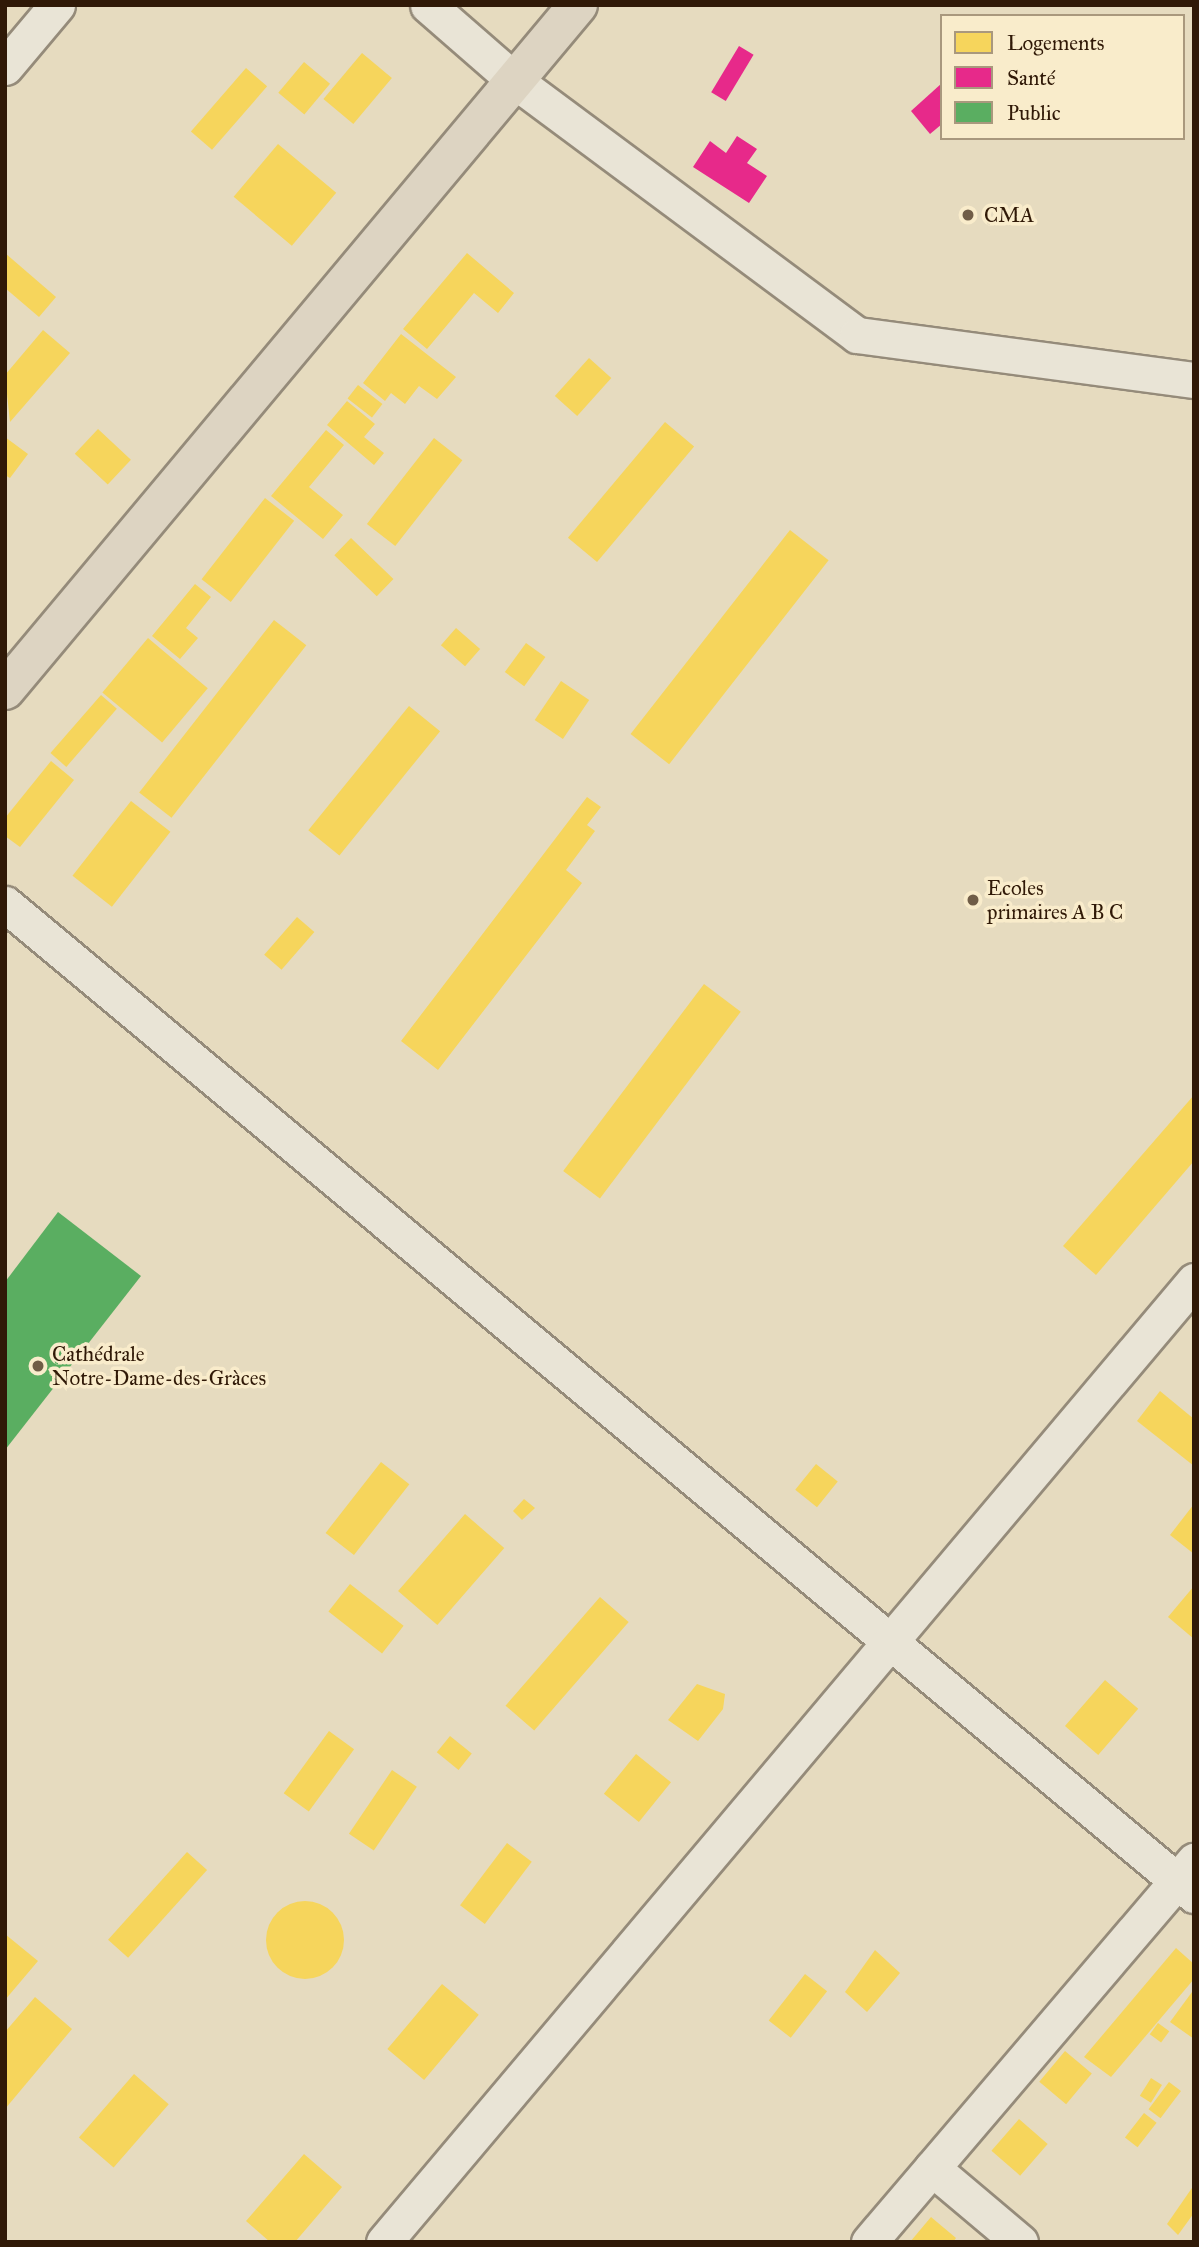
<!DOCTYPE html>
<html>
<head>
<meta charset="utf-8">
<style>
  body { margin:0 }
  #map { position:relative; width:1199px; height:2247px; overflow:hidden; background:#e6dbbf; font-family:"IM FELL Great Primer",serif }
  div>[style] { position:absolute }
  .homes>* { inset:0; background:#f6d55c; transform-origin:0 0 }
  .round { border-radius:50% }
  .health>* { inset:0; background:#e7298a; transform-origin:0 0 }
  .public>* { inset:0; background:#5aae61 }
  .roads { filter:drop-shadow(2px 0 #958b7a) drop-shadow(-2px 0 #958b7a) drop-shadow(0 2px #958b7a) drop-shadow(0 -2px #958b7a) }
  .minor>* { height:35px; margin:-17.5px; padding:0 17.5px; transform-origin:17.5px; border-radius:17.5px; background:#e9e4d6 }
  .trunk>* { height:38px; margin:-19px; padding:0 19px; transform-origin:19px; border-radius:19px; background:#ddd4c2 }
  .dots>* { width:19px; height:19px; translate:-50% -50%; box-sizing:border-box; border:4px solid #f9eccb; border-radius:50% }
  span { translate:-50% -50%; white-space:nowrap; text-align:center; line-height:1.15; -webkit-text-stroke:7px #f9eccb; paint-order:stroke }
  .poi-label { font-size:21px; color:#301907 }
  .left { translate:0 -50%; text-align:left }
  .frame { position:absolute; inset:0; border:7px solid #301907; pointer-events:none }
  .legend { position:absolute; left:940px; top:14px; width:245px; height:126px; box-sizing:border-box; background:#f9eccb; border:2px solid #a9987d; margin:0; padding:9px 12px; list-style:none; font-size:21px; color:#301907 }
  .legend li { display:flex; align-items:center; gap:14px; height:35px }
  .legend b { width:35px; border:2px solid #a9987d }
</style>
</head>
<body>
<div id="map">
  <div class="homes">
    <div style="left:362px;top:53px;width:39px;height:60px;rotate:40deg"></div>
    <div style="left:304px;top:62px;width:34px;height:40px;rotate:40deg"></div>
    <div style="left:246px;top:68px;width:28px;height:84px;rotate:41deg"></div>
    <div style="left:278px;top:144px;width:76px;height:69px;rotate:40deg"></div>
    <div style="clip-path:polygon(5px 253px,56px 297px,39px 317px,5px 288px)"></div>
    <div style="clip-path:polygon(467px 253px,514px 293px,498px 313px,474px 293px,427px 349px,403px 329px)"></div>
    <div style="clip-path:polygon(43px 330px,70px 353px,10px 422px,5px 375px)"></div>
    <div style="clip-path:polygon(401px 334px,456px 377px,437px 399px,419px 386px,405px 404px,391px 393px,385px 401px,363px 383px)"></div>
    <div style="left:589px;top:358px;width:30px;height:51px;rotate:42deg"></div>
    <div style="left:358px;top:385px;width:31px;height:17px;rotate:38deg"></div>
    <div style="clip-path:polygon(347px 401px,375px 424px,364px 437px,384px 453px,374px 465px,327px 425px)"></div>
    <div style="left:665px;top:422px;width:38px;height:151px;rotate:40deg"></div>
    <div style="left:98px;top:429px;width:45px;height:34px;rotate:43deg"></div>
    <div style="clip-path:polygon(326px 430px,344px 445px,309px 487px,343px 515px,323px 539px,271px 496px)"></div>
    <div style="clip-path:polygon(5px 437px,28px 454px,10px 478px,5px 475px)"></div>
    <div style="left:434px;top:438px;width:36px;height:109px;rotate:38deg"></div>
    <div style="left:265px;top:498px;width:37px;height:103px;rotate:38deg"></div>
    <div style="left:790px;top:530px;width:49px;height:259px;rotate:38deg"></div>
    <div style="left:351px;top:538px;width:59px;height:24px;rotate:44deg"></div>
    <div style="clip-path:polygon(195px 584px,211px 597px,186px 628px,198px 638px,180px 659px,152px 636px)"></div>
    <div style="left:274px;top:620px;width:41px;height:219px;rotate:38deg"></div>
    <div style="left:456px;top:628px;width:32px;height:23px;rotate:41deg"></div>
    <div style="left:148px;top:638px;width:78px;height:71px;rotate:40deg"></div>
    <div style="left:526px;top:643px;width:24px;height:36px;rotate:36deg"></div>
    <div style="left:561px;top:681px;width:34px;height:47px;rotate:34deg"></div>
    <div style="left:101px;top:695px;width:21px;height:77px;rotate:41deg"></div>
    <div style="left:409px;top:706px;width:40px;height:160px;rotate:39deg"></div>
    <div style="clip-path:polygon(51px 761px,74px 780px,20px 847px,5px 836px,5px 818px)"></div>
    <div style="clip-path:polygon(587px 797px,601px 807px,587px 825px,595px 831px,566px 870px,582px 883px,438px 1070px,401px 1041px)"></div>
    <div style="left:131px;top:801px;width:50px;height:95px;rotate:38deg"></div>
    <div style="left:297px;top:917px;width:23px;height:50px;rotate:41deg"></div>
    <div style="left:704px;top:984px;width:46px;height:234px;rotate:37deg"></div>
    <div style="clip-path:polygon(1194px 1095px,1194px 1161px,1096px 1275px,1063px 1246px)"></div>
    <div style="clip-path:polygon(1160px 1391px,1194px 1419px,1194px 1466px,1137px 1421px)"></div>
    <div style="left:381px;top:1462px;width:36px;height:90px;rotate:38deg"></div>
    <div style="left:816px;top:1464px;width:28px;height:33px;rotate:39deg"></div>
    <div style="clip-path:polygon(524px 1499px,535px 1508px,522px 1520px,513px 1511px)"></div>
    <div style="clip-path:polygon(1194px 1504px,1194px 1554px,1170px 1535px)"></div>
    <div style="left:465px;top:1514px;width:52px;height:102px;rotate:41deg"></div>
    <div style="left:350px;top:1584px;width:68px;height:35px;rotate:38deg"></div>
    <div style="clip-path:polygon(1194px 1586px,1194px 1639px,1168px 1617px)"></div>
    <div style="left:600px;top:1597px;width:38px;height:144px;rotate:41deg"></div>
    <div style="left:1105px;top:1680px;width:44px;height:61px;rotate:41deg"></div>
    <div style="clip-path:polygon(697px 1684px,725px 1694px,723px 1709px,698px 1741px,668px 1720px)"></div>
    <div style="left:329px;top:1731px;width:31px;height:77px;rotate:36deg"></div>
    <div style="left:450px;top:1736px;width:28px;height:21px;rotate:39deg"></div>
    <div style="left:636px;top:1754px;width:45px;height:51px;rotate:39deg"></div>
    <div style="left:392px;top:1770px;width:30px;height:77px;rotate:34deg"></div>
    <div style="left:507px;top:1843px;width:31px;height:78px;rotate:37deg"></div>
    <div style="left:187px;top:1852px;width:27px;height:118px;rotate:42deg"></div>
    <div class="round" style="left:266px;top:1901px;width:78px;height:78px"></div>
    <div style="clip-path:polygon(5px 1934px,38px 1961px,5px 2000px)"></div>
    <div style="clip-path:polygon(1176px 1948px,1194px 1964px,1194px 1979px,1111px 2077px,1084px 2057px)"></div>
    <div style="clip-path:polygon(875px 1950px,900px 1973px,867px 2012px,845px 1992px)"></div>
    <div style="left:805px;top:1974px;width:28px;height:59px;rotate:38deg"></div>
    <div style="left:442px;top:1984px;width:48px;height:85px;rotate:40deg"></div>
    <div style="clip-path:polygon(1192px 1992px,1194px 1993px,1194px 2039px,1170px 2022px)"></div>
    <div style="clip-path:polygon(35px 1997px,72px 2029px,5px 2109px,5px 2032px)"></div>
    <div style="left:1158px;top:2023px;width:14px;height:14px;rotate:36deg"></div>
    <div style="left:1065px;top:2051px;width:35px;height:40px;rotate:40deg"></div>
    <div style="left:134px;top:2074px;width:46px;height:84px;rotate:41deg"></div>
    <div style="left:1151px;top:2078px;width:13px;height:21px;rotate:32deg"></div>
    <div style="left:1169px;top:2082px;width:15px;height:34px;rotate:37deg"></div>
    <div style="left:1144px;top:2113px;width:16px;height:31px;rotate:38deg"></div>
    <div style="left:1019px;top:2119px;width:38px;height:42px;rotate:41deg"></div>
    <div style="clip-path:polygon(304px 2154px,342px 2187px,295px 2242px,270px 2242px,246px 2221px)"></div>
    <div style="clip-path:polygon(1194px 2185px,1194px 2213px,1178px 2235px,1167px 2224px)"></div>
    <div style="clip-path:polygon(931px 2217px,956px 2238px,953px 2242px,910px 2242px)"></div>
  </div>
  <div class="health">
    <div style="left:739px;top:46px;width:17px;height:54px;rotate:31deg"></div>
    <div style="clip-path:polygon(942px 83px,942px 124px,930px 134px,911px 111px)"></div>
    <div style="clip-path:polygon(737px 136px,757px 149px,747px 163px,767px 176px,749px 203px,693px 167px,710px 141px,726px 153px)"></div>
  </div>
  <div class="public">
    <div style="clip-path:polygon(58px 1212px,141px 1276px,5px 1450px,5px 1282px)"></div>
  </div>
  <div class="roads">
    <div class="minor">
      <div style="left:428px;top:5px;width:116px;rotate:41.1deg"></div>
      <div style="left:515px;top:81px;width:426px;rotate:36.6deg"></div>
      <div style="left:857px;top:335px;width:340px;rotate:7.6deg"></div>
      <div style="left:5px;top:67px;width:81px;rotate:-50deg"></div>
      <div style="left:5px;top:904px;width:1548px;rotate:39.81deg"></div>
      <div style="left:932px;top:2168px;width:115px;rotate:40.1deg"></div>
      <div style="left:384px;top:2242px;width:1257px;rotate:-49.87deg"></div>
      <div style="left:869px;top:2242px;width:501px;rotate:-49.54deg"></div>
    </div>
    <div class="trunk">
      <div style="left:5px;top:690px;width:893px;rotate:-50.09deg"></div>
    </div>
  </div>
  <div class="dots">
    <div style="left:968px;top:215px;background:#705d47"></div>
    <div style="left:973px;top:900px;background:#705d47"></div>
    <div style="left:38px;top:1366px;background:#705d47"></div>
  </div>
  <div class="poi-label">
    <span class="left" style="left:984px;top:215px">CMA</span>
    <span class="left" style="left:987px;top:900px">Ecoles<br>primaires A B C</span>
    <span class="left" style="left:52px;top:1366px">Cathédrale<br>Notre-Dame-des-Gràces</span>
  </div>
  <div class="frame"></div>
  <ul class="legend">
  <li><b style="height:19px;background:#f6d55c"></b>Logements</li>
  <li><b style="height:19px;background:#e7298a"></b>Santé</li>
  <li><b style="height:19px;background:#5aae61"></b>Public</li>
  </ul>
</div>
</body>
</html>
